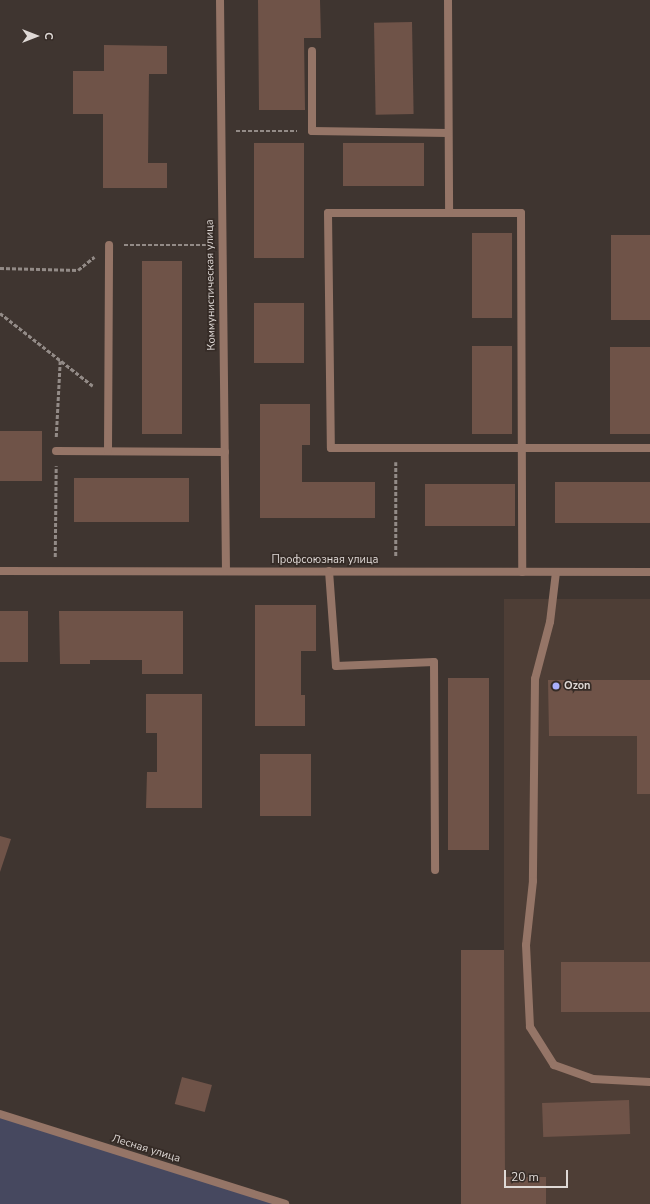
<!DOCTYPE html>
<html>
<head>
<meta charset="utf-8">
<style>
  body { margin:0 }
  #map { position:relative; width:650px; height:1204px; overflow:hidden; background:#3f3530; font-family:"Nunito Sans",sans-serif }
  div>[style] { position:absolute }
  .built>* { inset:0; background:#4e3e36 }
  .green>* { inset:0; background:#46485f }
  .building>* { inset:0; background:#6f5348; transform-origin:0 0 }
  .path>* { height:2.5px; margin-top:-1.25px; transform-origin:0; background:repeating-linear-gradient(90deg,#938b87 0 4px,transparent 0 6px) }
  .lane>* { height:8px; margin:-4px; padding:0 4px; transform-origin:4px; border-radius:4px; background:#957567 }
  .street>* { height:8px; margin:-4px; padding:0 4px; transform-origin:4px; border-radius:4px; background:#957567 }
  .dots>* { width:11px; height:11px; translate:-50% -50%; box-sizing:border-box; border:2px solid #352b26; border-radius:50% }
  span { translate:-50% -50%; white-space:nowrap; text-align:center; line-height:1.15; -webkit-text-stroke:3.5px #352b26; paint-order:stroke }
  .street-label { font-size:11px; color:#dfd9d6 }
  .poi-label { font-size:11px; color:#dfd9d6; font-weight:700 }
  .left { translate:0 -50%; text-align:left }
  .north { position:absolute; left:16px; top:16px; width:40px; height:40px; -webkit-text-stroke:3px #352b26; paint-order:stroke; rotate:90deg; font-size:11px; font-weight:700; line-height:16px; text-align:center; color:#dfd9d6 }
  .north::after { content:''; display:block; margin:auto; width:14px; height:18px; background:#dfd9d6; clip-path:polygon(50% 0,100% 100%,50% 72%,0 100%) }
  .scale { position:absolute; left:504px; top:1170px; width:64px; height:18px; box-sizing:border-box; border:2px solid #dfd9d6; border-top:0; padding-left:5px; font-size:12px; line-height:14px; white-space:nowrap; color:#dfd9d6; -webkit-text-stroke:3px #352b26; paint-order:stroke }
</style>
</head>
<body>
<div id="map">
  <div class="built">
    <div style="clip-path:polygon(504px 599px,650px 599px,650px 1204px,461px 1204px,461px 951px,504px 950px)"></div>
  </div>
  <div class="green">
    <div style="clip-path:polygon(0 1114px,285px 1204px,0 1204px)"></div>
  </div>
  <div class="building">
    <div style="clip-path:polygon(258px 0,320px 0,321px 38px,304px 38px,305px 110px,259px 110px)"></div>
    <div style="left:412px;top:22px;width:92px;height:38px;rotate:89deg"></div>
    <div style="clip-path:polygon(104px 45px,167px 46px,167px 74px,149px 74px,148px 163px,167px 163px,167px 188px,103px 188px,103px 114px,73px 114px,73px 71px,104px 71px)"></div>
    <div style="left:254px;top:143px;width:50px;height:115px"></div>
    <div style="left:343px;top:143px;width:81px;height:43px"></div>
    <div style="left:472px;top:233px;width:40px;height:85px"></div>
    <div style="left:611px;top:235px;width:39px;height:85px"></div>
    <div style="left:142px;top:261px;width:40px;height:173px"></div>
    <div style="left:254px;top:303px;width:50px;height:60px"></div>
    <div style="left:472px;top:346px;width:40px;height:88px"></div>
    <div style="left:610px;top:347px;width:40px;height:87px"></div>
    <div style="clip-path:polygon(260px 404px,310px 404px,310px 445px,302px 445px,302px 482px,375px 482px,375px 518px,260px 518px)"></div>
    <div style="left:0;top:431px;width:42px;height:50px"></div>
    <div style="left:74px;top:478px;width:115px;height:44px"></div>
    <div style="left:650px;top:482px;width:41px;height:95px;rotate:90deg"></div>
    <div style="left:515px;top:484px;width:42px;height:90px;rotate:90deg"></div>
    <div style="clip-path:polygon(255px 605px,316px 605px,316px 651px,301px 651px,301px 695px,305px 695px,305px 726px,255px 726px)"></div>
    <div style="left:0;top:611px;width:28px;height:51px"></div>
    <div style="clip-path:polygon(59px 611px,183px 611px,183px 674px,142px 674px,142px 660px,90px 660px,90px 664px,60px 664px)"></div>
    <div style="left:448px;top:678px;width:41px;height:172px"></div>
    <div style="clip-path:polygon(548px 680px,650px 680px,650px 794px,637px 794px,637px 736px,549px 736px)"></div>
    <div style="clip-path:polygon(146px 694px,202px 694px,202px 808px,146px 808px,147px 772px,157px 772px,157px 733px,146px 733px)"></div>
    <div style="left:260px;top:754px;width:51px;height:62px"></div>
    <div style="clip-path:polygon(0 836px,11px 839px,0 872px)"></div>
    <div style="clip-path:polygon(461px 950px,504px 950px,505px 1177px,546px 1177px,546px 1204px,461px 1204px)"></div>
    <div style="left:650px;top:962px;width:50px;height:89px;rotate:90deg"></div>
    <div style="left:182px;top:1077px;width:31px;height:28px;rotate:15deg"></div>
    <div style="left:629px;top:1100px;width:34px;height:87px;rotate:88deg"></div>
  </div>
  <div class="path">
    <div style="left:236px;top:131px;width:61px"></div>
    <div style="left:124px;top:245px;width:85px"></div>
    <div style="left:0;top:268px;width:78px;rotate:1.5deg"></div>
    <div style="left:78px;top:270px;width:21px;rotate:-39deg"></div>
    <div style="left:0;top:313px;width:118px;rotate:38.1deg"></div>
    <div style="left:56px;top:437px;width:76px;rotate:-87deg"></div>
    <div style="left:396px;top:462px;width:95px;rotate:90deg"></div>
    <div style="left:55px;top:557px;width:91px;rotate:-89.4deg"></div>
  </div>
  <div class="lane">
    <div style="left:448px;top:0;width:213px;rotate:89.7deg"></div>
    <div style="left:449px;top:213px;width:72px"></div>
    <div style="left:521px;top:213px;width:359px;rotate:89.8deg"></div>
    <div style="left:312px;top:51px;width:80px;rotate:90deg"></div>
    <div style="left:312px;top:131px;width:136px;rotate:0.8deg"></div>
    <div style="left:449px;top:213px;width:121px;rotate:180deg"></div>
    <div style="left:328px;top:213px;width:235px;rotate:89.3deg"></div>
    <div style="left:331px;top:448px;width:319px"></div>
    <div style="left:56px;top:451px;width:169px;rotate:0.3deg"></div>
    <div style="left:108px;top:451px;width:206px;rotate:-89.7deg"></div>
    <div style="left:329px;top:571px;width:95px;rotate:85.8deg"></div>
    <div style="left:336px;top:666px;width:98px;rotate:-2.3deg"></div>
    <div style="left:434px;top:662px;width:208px;rotate:89.7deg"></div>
    <div style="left:556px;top:572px;width:50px;rotate:96.8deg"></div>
    <div style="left:550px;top:622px;width:59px;rotate:104.7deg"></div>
    <div style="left:535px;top:679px;width:202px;rotate:90.6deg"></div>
    <div style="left:533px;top:881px;width:64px;rotate:96.2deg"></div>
    <div style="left:526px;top:945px;width:82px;rotate:87.2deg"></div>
    <div style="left:530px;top:1027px;width:45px;rotate:57.7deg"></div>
    <div style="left:554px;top:1065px;width:41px;rotate:19.7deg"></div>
    <div style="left:593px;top:1079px;width:57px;rotate:3deg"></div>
  </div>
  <div class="street">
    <div style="left:220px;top:0;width:570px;rotate:89.4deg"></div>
    <div style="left:0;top:571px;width:650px;rotate:0.09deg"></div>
    <div style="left:0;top:1114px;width:299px;rotate:17.5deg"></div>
  </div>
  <div class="dots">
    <div style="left:556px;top:686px;background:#aaaffb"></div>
  </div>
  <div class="street-label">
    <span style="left:211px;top:285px;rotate:-91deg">Коммунистическая улица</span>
    <span style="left:325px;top:560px">Профсоюзная улица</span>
    <span style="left:146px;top:1149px;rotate:17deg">Лесная улица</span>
  </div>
  <div class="poi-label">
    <span class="left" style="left:564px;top:686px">Ozon</span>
  </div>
  <div class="north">С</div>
  <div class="scale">20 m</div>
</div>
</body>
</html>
